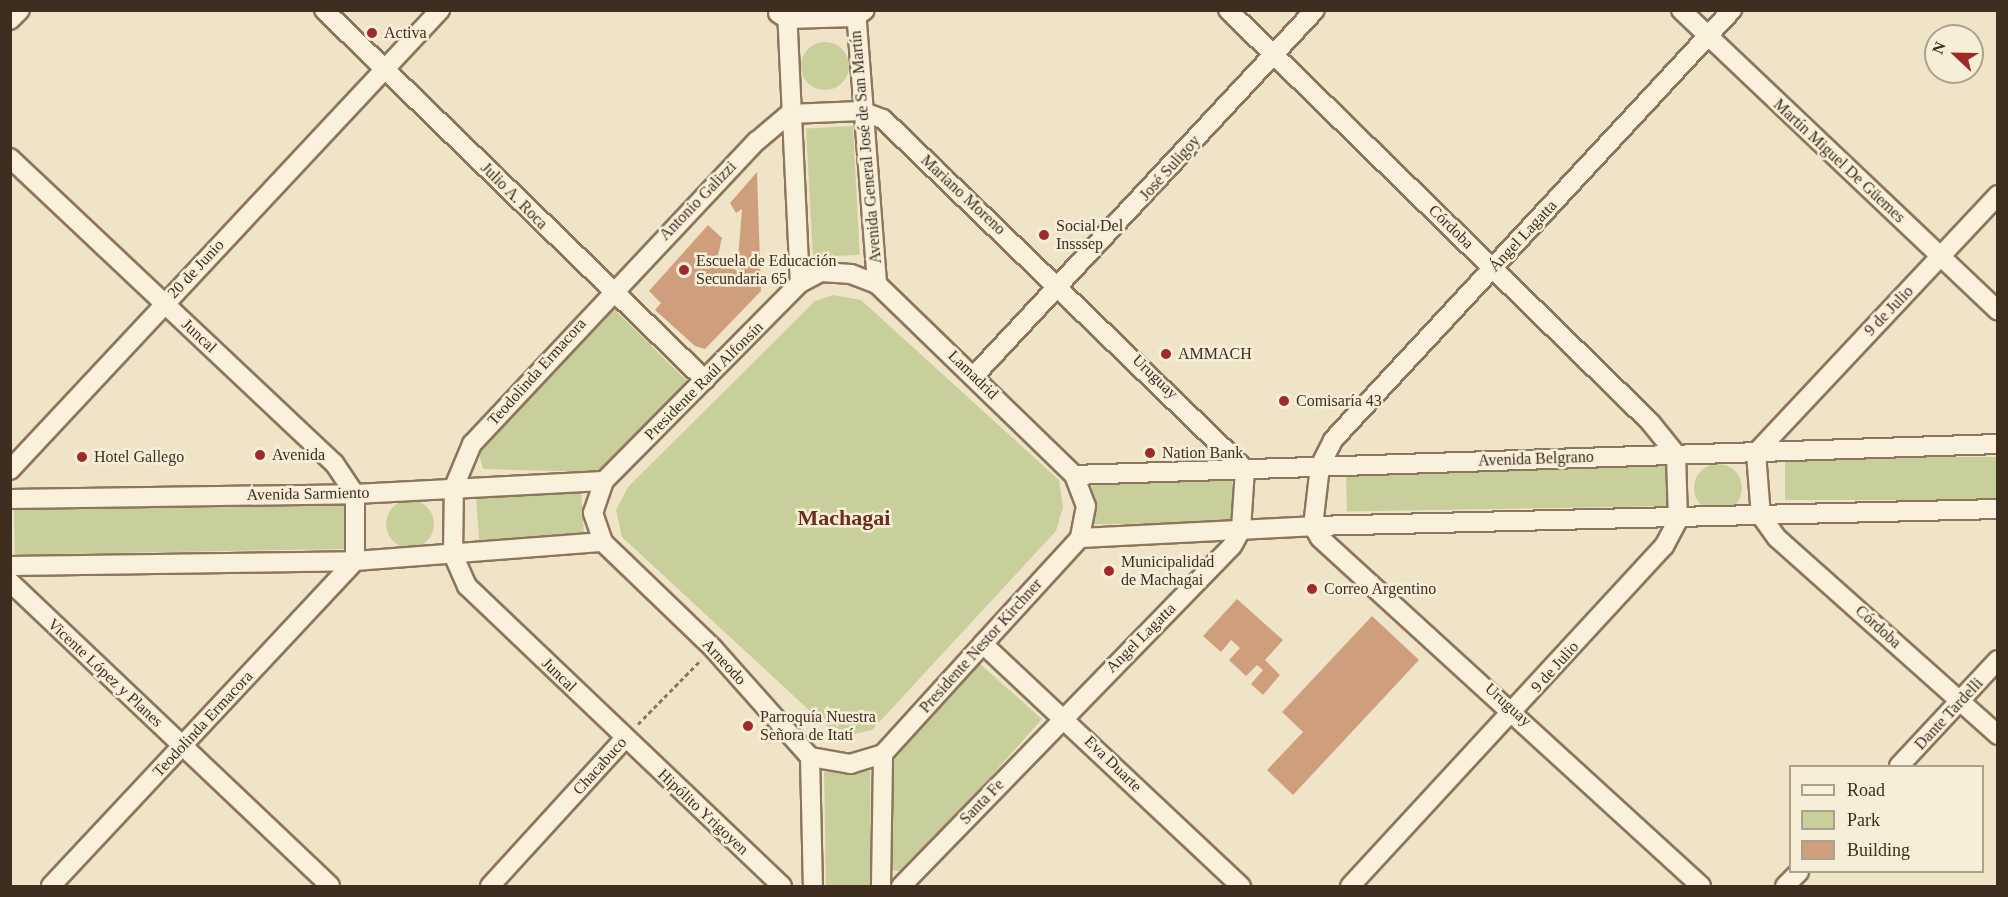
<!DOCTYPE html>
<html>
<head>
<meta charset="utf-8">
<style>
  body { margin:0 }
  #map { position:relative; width:2008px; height:897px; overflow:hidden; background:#f0e4c8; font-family:"Times New Roman",serif }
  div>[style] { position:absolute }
  .green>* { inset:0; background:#c9cf9b; transform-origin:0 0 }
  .round { border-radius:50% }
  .building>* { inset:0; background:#cf9f7d }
  .path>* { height:3px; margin-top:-1.5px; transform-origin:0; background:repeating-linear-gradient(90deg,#8d765c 0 4.5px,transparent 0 7.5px) }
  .roads { filter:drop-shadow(2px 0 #8d765c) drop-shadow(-2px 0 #8d765c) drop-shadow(0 2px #8d765c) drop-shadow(0 -2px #8d765c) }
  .minor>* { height:18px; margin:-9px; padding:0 9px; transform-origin:9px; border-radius:9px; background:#faf1dc }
  .dots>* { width:16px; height:16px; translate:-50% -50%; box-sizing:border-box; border:3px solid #f7eed8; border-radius:50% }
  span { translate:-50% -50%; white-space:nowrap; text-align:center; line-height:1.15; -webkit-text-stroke:5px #f7eed8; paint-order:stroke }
  .poi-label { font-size:16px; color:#3d2e20 }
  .left { translate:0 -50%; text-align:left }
  .street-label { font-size:16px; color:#3d2e20 }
  .district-label { font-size:22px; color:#6b2e1e; font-weight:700 }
  .frame { position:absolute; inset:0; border:12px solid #3d2e20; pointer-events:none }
  .legend { position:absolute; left:1789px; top:765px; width:195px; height:108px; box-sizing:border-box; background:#f7eed8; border:2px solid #ada18e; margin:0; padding:8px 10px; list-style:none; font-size:18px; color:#3d2e20 }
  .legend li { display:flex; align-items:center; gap:12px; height:30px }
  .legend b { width:30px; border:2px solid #ada18e }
  .north { position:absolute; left:1924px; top:24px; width:60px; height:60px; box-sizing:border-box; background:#f7eed8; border:2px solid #ada18e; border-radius:50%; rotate:292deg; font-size:16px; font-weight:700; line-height:24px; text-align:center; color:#3d2e20 }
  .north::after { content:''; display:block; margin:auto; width:21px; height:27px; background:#9e2a2b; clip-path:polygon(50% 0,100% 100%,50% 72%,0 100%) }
</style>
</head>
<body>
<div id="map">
  <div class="green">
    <div class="round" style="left:801px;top:42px;width:48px;height:48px"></div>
    <div style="left:853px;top:126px;width:129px;height:47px;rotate:87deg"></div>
    <div style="clip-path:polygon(833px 295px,861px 300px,1059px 480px,1063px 507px,1056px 531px,872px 730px,845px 736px,824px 724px,622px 537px,616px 510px,628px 487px,815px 301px)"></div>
    <div style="clip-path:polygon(612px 307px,687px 381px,598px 472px,483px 469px,479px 454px)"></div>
    <div style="left:1997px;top:457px;width:43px;height:212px;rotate:90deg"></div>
    <div style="left:1667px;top:464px;width:42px;height:321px;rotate:89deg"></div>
    <div class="round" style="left:1694px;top:464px;width:48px;height:48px"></div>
    <div style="left:1232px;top:479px;width:43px;height:140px;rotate:89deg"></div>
    <div style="left:581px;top:491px;width:43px;height:105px;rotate:86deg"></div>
    <div class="round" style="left:386px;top:500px;width:48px;height:48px"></div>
    <div style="left:346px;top:503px;width:46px;height:332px;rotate:89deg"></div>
    <div style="clip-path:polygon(979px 663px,1042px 719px,906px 872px,891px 870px,892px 759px)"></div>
    <div style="left:870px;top:771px;width:115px;height:46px;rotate:89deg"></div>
  </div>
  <div class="building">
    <div style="clip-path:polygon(757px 172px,761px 291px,705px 349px,695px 346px,655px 310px,661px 303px,649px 291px,708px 225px,722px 238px,718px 255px,737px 271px,742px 209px,736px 213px,730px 203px)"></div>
    <div style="clip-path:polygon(1237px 599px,1283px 640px,1265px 660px,1280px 675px,1263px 695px,1251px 684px,1263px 670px,1257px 665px,1246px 676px,1229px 660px,1240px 648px,1231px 640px,1221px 652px,1203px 636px)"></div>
    <div style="clip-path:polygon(1372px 616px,1419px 660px,1293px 795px,1267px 770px,1303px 732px,1282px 712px)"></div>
  </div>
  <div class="path">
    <div style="left:638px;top:724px;width:90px;rotate:-45.5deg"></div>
  </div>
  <div class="roads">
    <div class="minor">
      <div style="left:324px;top:10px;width:531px;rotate:44.16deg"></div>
      <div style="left:787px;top:10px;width:273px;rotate:87.3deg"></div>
      <div style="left:856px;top:10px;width:275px;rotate:85.6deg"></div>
      <div style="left:1228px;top:10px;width:590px;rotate:44.31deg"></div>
      <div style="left:1650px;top:422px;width:41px;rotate:50.9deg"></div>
      <div style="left:1676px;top:454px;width:66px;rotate:88.3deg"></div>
      <div style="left:1678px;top:520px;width:30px;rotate:118deg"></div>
      <div style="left:1664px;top:546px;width:463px;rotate:132.7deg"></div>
      <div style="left:1681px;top:10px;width:437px;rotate:43.5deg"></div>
      <div style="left:778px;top:13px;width:11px;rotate:34deg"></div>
      <div style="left:787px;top:19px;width:69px;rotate:-1.7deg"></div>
      <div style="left:856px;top:17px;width:11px;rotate:-38deg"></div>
      <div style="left:10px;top:20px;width:14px;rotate:-45deg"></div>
      <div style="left:10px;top:158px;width:445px;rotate:43.3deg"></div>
      <div style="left:334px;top:463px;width:37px;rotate:56deg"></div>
      <div style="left:355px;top:494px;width:67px;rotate:90deg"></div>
      <div style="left:355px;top:561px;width:445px;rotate:133.1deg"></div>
      <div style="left:1998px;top:195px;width:354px;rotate:133.2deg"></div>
      <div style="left:1756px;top:453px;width:63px;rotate:85.5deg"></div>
      <div style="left:1761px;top:516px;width:27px;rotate:54deg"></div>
      <div style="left:1777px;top:538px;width:296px;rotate:41.7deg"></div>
      <div style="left:821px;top:272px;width:30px;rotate:4deg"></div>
      <div style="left:851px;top:274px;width:28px;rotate:21deg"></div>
      <div style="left:877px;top:284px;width:274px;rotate:44.1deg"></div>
      <div style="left:1074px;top:475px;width:33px;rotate:69deg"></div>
      <div style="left:1086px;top:506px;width:33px;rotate:101deg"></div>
      <div style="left:1080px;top:538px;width:144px;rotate:132.5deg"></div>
      <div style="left:983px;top:644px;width:149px;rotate:132.3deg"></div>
      <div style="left:883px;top:754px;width:34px;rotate:163deg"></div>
      <div style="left:851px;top:764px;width:42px;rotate:-170.3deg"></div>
      <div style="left:810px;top:757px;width:146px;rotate:-131.7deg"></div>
      <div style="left:713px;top:648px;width:153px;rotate:-136.1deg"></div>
      <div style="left:603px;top:542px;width:31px;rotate:-109deg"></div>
      <div style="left:593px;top:513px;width:34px;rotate:-71deg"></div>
      <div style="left:604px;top:481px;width:279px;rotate:-45.3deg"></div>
      <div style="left:800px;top:283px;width:24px;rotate:-28deg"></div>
      <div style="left:974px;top:376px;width:500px;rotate:-47.03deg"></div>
      <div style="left:10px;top:470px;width:630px;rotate:-46.93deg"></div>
      <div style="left:1074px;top:475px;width:925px;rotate:-1.92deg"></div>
      <div style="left:10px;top:499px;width:345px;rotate:-0.8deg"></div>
      <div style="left:355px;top:494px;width:249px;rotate:-3deg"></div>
      <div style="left:1080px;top:538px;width:233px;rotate:-2.9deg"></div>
      <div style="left:1313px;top:526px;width:685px;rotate:-1.42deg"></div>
      <div style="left:10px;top:566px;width:345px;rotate:-0.8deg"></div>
      <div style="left:355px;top:561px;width:249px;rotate:-4.4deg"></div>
      <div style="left:10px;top:582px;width:441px;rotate:43.5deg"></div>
      <div style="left:983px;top:644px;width:354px;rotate:43.2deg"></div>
      <div style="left:810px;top:757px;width:129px;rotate:88.7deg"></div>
      <div style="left:1899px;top:766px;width:145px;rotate:-47deg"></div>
      <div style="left:490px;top:886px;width:200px;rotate:-47.6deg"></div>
      <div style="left:782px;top:886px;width:435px;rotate:-136.4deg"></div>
      <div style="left:467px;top:586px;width:34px;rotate:-114deg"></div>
      <div style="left:453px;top:555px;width:68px;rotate:-89.2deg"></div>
      <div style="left:454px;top:487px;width:47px;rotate:-67.3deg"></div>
      <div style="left:472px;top:444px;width:416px;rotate:-46.8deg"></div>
      <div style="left:757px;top:141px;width:42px;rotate:-40.2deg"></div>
      <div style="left:789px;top:114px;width:72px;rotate:-2.4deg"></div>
      <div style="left:861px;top:111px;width:23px;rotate:20deg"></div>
      <div style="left:883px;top:119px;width:504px;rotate:44.03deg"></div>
      <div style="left:1245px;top:469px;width:61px;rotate:93.8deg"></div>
      <div style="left:1241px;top:530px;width:18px;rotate:119deg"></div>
      <div style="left:1232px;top:546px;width:475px;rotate:134.2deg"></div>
      <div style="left:881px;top:886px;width:132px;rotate:-89.1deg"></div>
      <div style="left:1701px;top:886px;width:516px;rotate:-137.59deg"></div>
      <div style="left:1320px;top:538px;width:14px;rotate:-120deg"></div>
      <div style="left:1313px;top:526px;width:60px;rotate:-83.3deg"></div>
      <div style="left:1320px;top:466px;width:29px;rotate:-63deg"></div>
      <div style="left:1333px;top:440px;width:587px;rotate:-47.14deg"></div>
      <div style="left:1785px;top:886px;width:20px;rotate:-45deg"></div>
    </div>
  </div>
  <div class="dots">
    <div style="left:372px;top:33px;background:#9e2a2b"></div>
    <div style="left:1044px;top:235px;background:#9e2a2b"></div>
    <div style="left:684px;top:270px;background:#9e2a2b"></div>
    <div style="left:1166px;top:354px;background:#9e2a2b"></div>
    <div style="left:1284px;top:401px;background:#9e2a2b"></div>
    <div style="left:1150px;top:453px;background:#9e2a2b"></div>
    <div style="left:260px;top:455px;background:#9e2a2b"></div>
    <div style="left:82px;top:457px;background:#9e2a2b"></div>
    <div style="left:1109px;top:571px;background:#9e2a2b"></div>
    <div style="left:1312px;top:589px;background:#9e2a2b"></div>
    <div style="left:748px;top:726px;background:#9e2a2b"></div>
  </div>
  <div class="poi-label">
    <span class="left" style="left:384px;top:33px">Activa</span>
    <span class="left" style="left:1056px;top:235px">Social Del<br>Insssep</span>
    <span class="left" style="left:696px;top:270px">Escuela de Educación<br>Secundaria 65</span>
    <span class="left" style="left:1178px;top:354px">AMMACH</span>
    <span class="left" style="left:1296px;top:401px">Comisaría 43</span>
    <span class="left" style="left:1162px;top:453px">Nation Bank</span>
    <span class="left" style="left:272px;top:455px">Avenida</span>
    <span class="left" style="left:94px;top:457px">Hotel Gallego</span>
    <span class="left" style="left:1121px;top:571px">Municipalidad<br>de Machagai</span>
    <span class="left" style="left:1324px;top:589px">Correo Argentino</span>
    <span class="left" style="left:760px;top:726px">Parroquía Nuestra<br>Señora de Itatí</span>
  </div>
  <div class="street-label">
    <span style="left:866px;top:147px;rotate:-95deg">Avenida General José de San Martín</span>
    <span style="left:1839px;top:161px;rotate:43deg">Martín Miguel De Güemes</span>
    <span style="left:1170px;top:168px;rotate:-48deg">José Suligoy</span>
    <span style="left:963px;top:195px;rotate:43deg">Mariano Moreno</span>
    <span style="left:514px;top:196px;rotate:45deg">Julio A. Roca</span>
    <span style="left:698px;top:201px;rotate:-46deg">Antonio Galizzi</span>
    <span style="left:1451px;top:227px;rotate:44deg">Córdoba</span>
    <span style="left:1523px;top:236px;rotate:-47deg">Ángel Lagatta</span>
    <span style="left:196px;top:269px;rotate:-47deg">20 de Junio</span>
    <span style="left:1889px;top:311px;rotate:-46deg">9 de Julio</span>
    <span style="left:199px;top:336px;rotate:43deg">Juncal</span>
    <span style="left:537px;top:372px;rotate:-48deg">Teodolinda Ermacora</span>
    <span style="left:973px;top:375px;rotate:44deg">Lamadrid</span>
    <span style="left:1155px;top:377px;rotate:44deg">Uruguay</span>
    <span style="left:704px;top:381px;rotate:-45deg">Presidente Raúl Alfonsín</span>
    <span style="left:1536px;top:459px;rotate:-2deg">Avenida Belgrano</span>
    <span style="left:308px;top:494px;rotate:-1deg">Avenida Sarmiento</span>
    <span style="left:1878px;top:627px;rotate:42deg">Córdoba</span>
    <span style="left:1141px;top:638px;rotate:-45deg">Angel Lagatta</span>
    <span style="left:981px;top:646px;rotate:-48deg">Presidente Nestor Kirchner</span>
    <span style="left:724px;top:662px;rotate:47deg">Arneodo</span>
    <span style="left:1555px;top:667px;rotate:-48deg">9 de Julio</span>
    <span style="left:105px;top:673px;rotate:43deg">Vicente López y Planes</span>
    <span style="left:559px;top:675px;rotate:44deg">Juncal</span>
    <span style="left:1508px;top:705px;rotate:42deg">Uruguay</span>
    <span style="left:1949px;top:714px;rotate:-47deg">Dante Tardelli</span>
    <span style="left:203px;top:724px;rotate:-47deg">Teodolinda Ermacora</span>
    <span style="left:1113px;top:764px;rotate:44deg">Eva Duarte</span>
    <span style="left:600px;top:766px;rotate:-48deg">Chacabuco</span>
    <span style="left:982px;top:802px;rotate:-46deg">Santa Fe</span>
    <span style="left:703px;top:812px;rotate:43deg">Hipólito Yrigoyen</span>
  </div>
  <div class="district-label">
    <span style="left:844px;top:518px">Machagai</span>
  </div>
  <div class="frame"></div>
  <ul class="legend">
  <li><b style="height:8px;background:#faf1dc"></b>Road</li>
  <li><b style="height:16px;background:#c9cf9b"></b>Park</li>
  <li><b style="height:16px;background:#cf9f7d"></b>Building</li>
  </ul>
  <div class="north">N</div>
</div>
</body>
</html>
